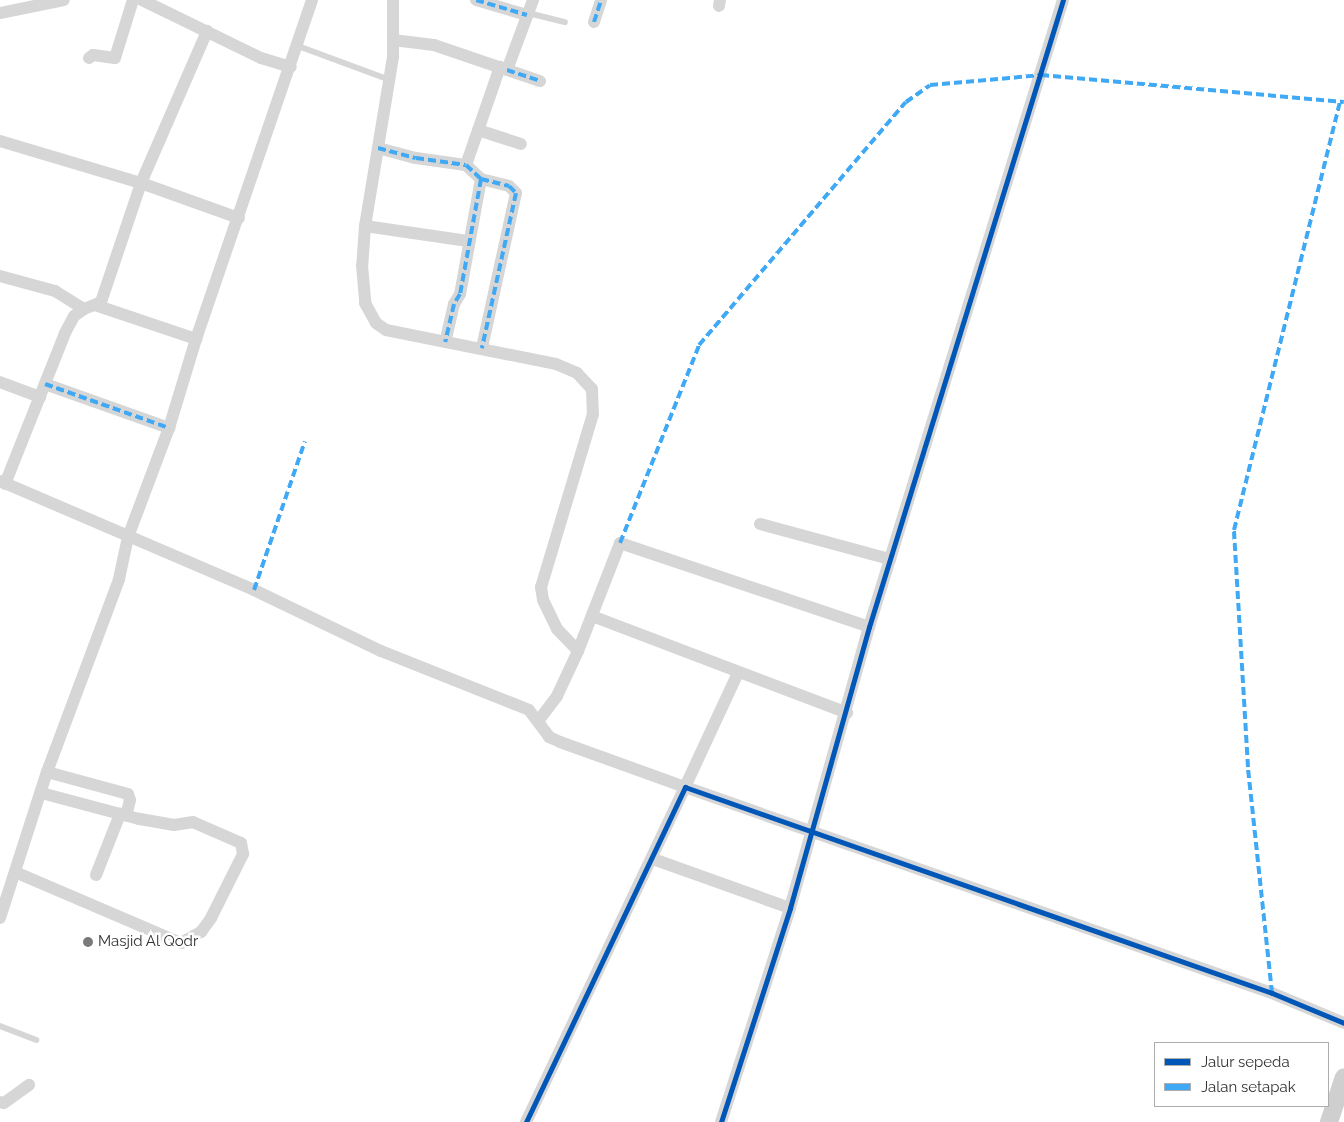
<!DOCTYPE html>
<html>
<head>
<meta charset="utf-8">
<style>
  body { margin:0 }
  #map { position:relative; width:1344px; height:1122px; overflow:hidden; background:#fff; font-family:Raleway,sans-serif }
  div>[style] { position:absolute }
  .lane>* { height:6px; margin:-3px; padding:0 3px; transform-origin:3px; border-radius:3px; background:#d6d6d6 }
  .street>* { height:12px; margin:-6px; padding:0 6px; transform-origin:6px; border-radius:6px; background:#d6d6d6 }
  .secondary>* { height:18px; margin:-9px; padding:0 9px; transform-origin:9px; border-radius:9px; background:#cfcfcf }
  .quiet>* { height:4px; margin-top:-2px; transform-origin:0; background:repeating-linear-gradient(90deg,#3fa9f5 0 8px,transparent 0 12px) }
  .cycleway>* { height:5px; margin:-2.5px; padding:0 2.5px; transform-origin:2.5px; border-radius:2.5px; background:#0057b8 }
  .dots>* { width:14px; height:14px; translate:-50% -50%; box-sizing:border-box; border:2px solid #fff; border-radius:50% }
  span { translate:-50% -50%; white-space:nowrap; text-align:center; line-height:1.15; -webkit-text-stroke:5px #fff; paint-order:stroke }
  .poi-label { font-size:15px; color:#323232 }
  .left { translate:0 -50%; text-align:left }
  .legend { position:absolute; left:1154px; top:1042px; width:175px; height:65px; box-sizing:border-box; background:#fff; border:1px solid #adadad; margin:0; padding:6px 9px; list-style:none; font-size:15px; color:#323232 }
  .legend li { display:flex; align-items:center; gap:10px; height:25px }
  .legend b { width:25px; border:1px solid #adadad }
</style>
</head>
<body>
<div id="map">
  <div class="lane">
    <div style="left:528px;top:13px;width:38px;rotate:14deg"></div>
    <div style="left:298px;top:46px;width:98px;rotate:20.3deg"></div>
    <div style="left:0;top:1026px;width:39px;rotate:21deg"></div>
  </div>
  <div class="street">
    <div style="left:142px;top:0;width:132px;rotate:26deg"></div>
    <div style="left:261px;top:58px;width:31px;rotate:17deg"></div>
    <div style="left:393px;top:0;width:57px;rotate:90deg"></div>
    <div style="left:393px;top:57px;width:171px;rotate:99.4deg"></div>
    <div style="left:365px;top:226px;width:39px;rotate:94deg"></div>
    <div style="left:362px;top:265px;width:38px;rotate:85deg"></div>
    <div style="left:365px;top:303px;width:23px;rotate:61deg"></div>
    <div style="left:376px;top:323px;width:12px;rotate:35deg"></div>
    <div style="left:386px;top:330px;width:173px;rotate:11.3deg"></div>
    <div style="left:556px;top:364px;width:23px;rotate:23deg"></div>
    <div style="left:577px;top:373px;width:22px;rotate:47deg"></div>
    <div style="left:592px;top:389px;width:25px;rotate:88deg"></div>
    <div style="left:593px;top:414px;width:181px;rotate:106.7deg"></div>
    <div style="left:541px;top:587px;width:13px;rotate:81deg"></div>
    <div style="left:543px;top:600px;width:32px;rotate:64deg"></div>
    <div style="left:557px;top:629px;width:30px;rotate:46deg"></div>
    <div style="left:476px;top:0;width:53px;rotate:16.4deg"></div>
    <div style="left:719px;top:6px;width:6px;rotate:-81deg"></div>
    <div style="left:0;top:13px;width:65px;rotate:-11.5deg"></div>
    <div style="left:594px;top:22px;width:23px;rotate:-72deg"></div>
    <div style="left:393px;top:40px;width:41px;rotate:7deg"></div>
    <div style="left:434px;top:45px;width:112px;rotate:18.8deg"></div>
    <div style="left:89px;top:58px;width:5px;rotate:-37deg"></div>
    <div style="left:93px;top:55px;width:22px;rotate:8deg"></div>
    <div style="left:115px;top:58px;width:61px;rotate:-72.8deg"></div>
    <div style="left:507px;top:70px;width:75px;rotate:-69.6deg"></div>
    <div style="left:478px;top:130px;width:45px;rotate:18deg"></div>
    <div style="left:0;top:141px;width:147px;rotate:16.6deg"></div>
    <div style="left:141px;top:183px;width:104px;rotate:19.7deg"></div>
    <div style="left:378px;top:148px;width:39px;rotate:15deg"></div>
    <div style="left:416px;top:158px;width:50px;rotate:8deg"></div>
    <div style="left:466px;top:165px;width:21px;rotate:43deg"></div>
    <div style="left:481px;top:179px;width:117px;rotate:100.3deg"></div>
    <div style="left:460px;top:294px;width:12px;rotate:121deg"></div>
    <div style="left:454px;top:304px;width:39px;rotate:103deg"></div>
    <div style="left:466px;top:165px;width:104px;rotate:-70.9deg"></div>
    <div style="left:481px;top:179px;width:29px;rotate:14deg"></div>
    <div style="left:509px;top:186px;width:10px;rotate:45deg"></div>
    <div style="left:516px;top:193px;width:159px;rotate:102.4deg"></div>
    <div style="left:365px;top:226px;width:104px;rotate:8.3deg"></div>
    <div style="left:0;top:276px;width:57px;rotate:15.3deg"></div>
    <div style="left:55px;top:291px;width:34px;rotate:32deg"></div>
    <div style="left:84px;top:309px;width:18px;rotate:-22deg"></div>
    <div style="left:101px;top:302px;width:126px;rotate:-71.4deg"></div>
    <div style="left:141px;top:183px;width:166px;rotate:-66.5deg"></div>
    <div style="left:95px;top:305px;width:107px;rotate:18.6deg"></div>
    <div style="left:0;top:382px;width:43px;rotate:20.6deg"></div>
    <div style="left:45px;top:384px;width:132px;rotate:19.5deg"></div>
    <div style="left:0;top:481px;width:276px;rotate:23.2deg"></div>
    <div style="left:254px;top:590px;width:141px;rotate:25.7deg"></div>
    <div style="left:381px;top:651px;width:159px;rotate:21.7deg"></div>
    <div style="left:529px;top:710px;width:34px;rotate:53deg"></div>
    <div style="left:549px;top:737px;width:12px;rotate:24deg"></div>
    <div style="left:560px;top:742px;width:133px;rotate:19.8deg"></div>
    <div style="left:685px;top:787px;width:126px;rotate:-65.1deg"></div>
    <div style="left:5px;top:484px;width:162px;rotate:-68.3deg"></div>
    <div style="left:65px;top:333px;width:19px;rotate:-62deg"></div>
    <div style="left:74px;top:316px;width:12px;rotate:-35deg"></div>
    <div style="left:760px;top:524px;width:135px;rotate:15.1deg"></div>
    <div style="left:592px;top:616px;width:273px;rotate:20.8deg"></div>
    <div style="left:539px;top:720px;width:30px;rotate:-53deg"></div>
    <div style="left:557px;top:696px;width:50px;rotate:-65deg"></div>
    <div style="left:578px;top:651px;width:116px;rotate:-68.7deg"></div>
    <div style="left:620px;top:543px;width:263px;rotate:18.6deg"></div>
    <div style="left:47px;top:772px;width:84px;rotate:15.2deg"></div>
    <div style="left:128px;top:794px;width:6px;rotate:72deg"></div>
    <div style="left:130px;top:800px;width:16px;rotate:104deg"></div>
    <div style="left:653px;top:859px;width:145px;rotate:19.7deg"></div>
    <div style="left:15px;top:872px;width:181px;rotate:23.2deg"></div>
    <div style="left:181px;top:943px;width:23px;rotate:-29deg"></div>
    <div style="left:201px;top:932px;width:17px;rotate:-54deg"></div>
    <div style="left:211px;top:918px;width:72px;rotate:-63.4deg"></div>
    <div style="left:243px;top:854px;width:11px;rotate:-100deg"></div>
    <div style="left:241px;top:843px;width:52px;rotate:-156.4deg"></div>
    <div style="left:193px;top:822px;width:19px;rotate:171deg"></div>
    <div style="left:174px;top:825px;width:36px;rotate:-170deg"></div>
    <div style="left:139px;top:819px;width:101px;rotate:-165.1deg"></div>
    <div style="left:96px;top:875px;width:66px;rotate:-68.5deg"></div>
    <div style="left:0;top:918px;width:153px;rotate:-72.2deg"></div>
    <div style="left:47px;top:772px;width:206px;rotate:-69.5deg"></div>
    <div style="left:119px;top:579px;width:43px;rotate:-77.9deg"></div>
    <div style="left:128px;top:537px;width:116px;rotate:-69.4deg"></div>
    <div style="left:169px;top:428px;width:93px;rotate:-73.1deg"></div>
    <div style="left:196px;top:339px;width:358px;rotate:-71.1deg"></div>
    <div style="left:0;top:1102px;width:4px;rotate:14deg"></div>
    <div style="left:4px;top:1103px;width:31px;rotate:-36deg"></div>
    <div style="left:526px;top:1122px;width:371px;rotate:-64.6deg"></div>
    <div style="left:685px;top:787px;width:622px;rotate:19.34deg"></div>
    <div style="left:1272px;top:993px;width:78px;rotate:22.6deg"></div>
    <div style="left:721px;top:1122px;width:225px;rotate:-72.1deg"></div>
    <div style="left:790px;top:908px;width:292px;rotate:-74.3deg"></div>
    <div style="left:869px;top:627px;width:656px;rotate:-72.81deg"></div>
  </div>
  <div class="secondary">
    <div style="left:1329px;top:1122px;width:47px;rotate:-71.6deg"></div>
  </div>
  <div class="quiet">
    <div style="left:476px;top:0;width:53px;rotate:16.4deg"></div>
    <div style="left:594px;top:22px;width:23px;rotate:-72deg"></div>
    <div style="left:507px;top:70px;width:35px;rotate:18deg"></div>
    <div style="left:378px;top:148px;width:39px;rotate:15deg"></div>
    <div style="left:416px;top:158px;width:50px;rotate:8deg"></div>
    <div style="left:466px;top:165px;width:21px;rotate:43deg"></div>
    <div style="left:481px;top:179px;width:117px;rotate:100.3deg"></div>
    <div style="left:460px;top:294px;width:12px;rotate:121deg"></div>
    <div style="left:454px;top:304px;width:39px;rotate:103deg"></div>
    <div style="left:481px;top:179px;width:29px;rotate:14deg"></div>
    <div style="left:509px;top:186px;width:10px;rotate:45deg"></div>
    <div style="left:516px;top:193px;width:159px;rotate:102.4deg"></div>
    <div style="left:45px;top:384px;width:132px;rotate:19.5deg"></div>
    <div style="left:620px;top:543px;width:213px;rotate:-68.2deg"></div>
    <div style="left:699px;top:345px;width:319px;rotate:-49.6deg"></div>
    <div style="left:906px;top:102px;width:29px;rotate:-35deg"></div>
    <div style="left:930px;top:85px;width:111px;rotate:-5.1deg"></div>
    <div style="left:1041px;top:75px;width:304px;rotate:5.1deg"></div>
    <div style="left:254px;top:590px;width:157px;rotate:-71.1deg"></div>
    <div style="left:1272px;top:993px;width:227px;rotate:-96.1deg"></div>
    <div style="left:1248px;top:767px;width:237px;rotate:-93.4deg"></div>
    <div style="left:1234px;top:530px;width:440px;rotate:-76.1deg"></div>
  </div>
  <div class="cycleway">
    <div style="left:526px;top:1122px;width:371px;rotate:-64.6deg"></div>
    <div style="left:685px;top:787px;width:622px;rotate:19.34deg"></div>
    <div style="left:1272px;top:993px;width:78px;rotate:22.6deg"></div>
    <div style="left:721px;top:1122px;width:225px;rotate:-72.1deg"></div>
    <div style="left:790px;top:908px;width:292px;rotate:-74.3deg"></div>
    <div style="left:869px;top:627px;width:656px;rotate:-72.81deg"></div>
  </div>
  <div class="dots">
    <div style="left:88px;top:942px;background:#7a7a7a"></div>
  </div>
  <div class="poi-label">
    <span class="left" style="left:98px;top:942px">Masjid Al Qodr</span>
  </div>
  <ul class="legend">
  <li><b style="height:6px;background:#0057b8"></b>Jalur sepeda</li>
  <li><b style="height:6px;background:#3fa9f5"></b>Jalan setapak</li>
  </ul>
</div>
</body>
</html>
